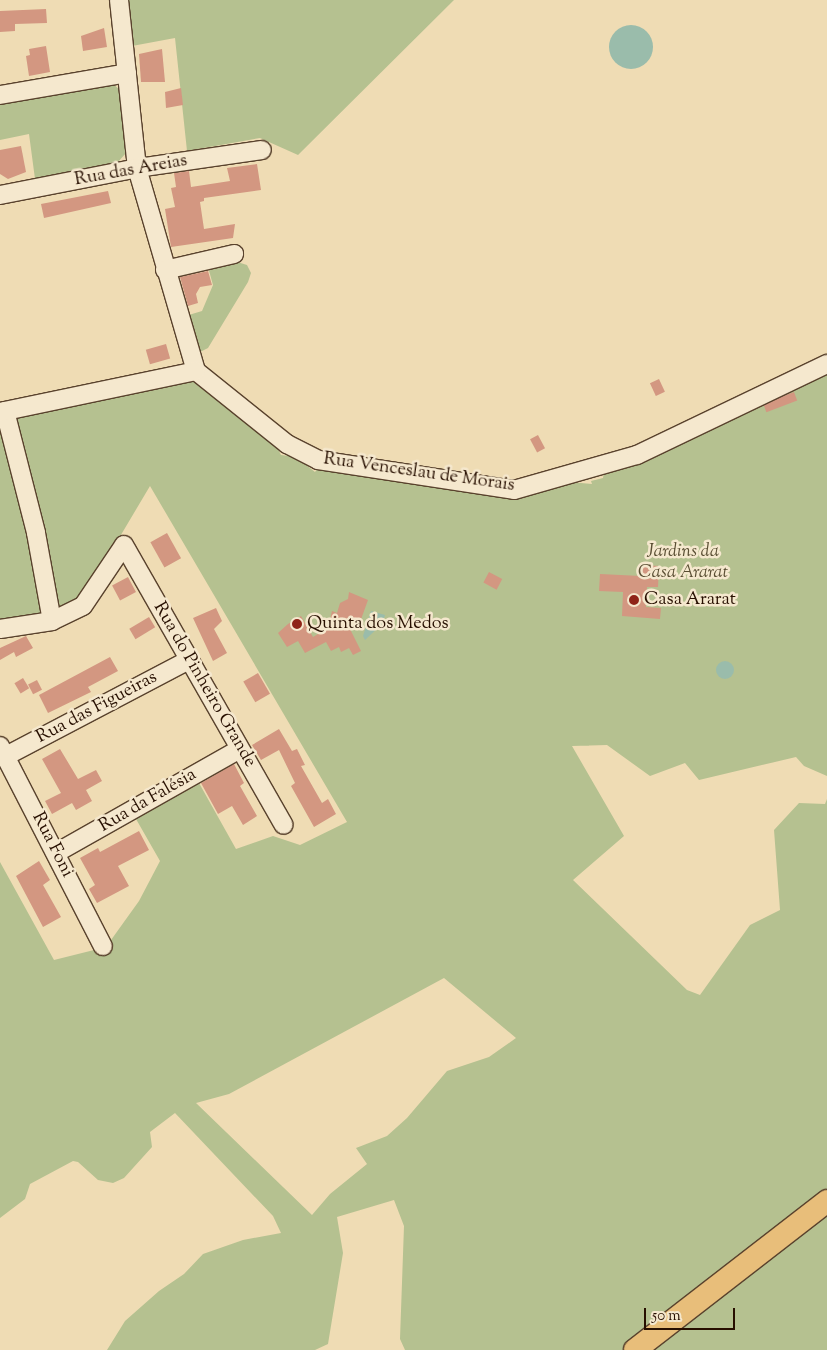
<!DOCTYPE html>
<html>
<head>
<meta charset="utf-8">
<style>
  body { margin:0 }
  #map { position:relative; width:827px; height:1350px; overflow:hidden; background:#efdcb4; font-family:"Sorts Mill Goudy",serif }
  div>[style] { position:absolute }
  .green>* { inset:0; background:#b5c190 }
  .water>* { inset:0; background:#9abcab }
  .round { border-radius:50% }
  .building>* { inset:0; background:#d39781; transform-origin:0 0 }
  .roads { filter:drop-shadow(1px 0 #59422d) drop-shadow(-1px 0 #59422d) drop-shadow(0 1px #59422d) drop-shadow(0 -1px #59422d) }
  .minor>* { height:18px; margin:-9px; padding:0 9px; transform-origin:9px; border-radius:9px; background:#f5e8ce }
  .major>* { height:22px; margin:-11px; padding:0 11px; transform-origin:11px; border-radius:11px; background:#e8be7a }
  .dots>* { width:14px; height:14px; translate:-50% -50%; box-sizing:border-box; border:2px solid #f5e8ce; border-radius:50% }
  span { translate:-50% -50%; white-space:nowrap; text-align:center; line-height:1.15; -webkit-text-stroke:5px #f5e8ce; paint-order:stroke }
  .street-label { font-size:18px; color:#270f00 }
  .park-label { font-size:18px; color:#594d32; font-style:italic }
  .poi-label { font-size:18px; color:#270f00 }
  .left { translate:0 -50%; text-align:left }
  .scale { position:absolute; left:644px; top:1308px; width:91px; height:22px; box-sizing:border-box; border:2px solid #270f00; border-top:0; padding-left:6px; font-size:15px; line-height:18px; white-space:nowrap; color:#270f00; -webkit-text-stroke:4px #f5e8ce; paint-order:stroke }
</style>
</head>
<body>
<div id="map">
  <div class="green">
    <div style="clip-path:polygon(126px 0,454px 0,298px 155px,260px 138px,187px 151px,175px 38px,132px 46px)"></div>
    <div style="clip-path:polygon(111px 82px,121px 91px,126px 153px,118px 162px,35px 179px,29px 134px,0 140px,0 103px)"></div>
    <div style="clip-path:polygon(234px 261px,247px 265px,251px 273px,248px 282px,208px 348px,198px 353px,182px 317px,202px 311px,213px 285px,208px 267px)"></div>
    <div style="clip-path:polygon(evenodd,827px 358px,827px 776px,804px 766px,796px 757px,699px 780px,685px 763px,650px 776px,607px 745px,572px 746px,624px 836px,573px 880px,687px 990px,700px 995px,750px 925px,780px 910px,774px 830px,799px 803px,825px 804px,827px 799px,827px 1350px,405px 1350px,400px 1339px,404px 1226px,394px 1200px,337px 1217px,343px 1253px,328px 1344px,315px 1350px,107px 1350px,125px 1321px,159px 1291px,184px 1274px,203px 1254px,243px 1240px,281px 1233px,273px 1216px,175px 1113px,150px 1132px,152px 1147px,124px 1178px,113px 1183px,98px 1180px,78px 1162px,73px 1161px,30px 1184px,25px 1199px,0 1218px,0 862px,54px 960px,106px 947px,139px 901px,160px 861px,136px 819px,199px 783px,236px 849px,273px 836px,300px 845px,347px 822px,150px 486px,90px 587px,69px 610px,0 622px,0 416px,193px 381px,206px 386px,276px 445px,281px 455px,296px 457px,315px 472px,320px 465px,513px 496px,570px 482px,592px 484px,591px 481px,603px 478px,604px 472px,827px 358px,444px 978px,516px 1038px,489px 1057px,447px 1071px,407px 1118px,387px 1136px,356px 1148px,367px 1164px,330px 1194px,312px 1215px,196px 1103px,229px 1094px,444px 978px)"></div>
  </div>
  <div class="water">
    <div class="round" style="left:609px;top:25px;width:44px;height:44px"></div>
    <div style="clip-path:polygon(371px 611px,385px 615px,382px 624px,365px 640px,363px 636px)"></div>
    <div class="round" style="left:716px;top:661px;width:18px;height:18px"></div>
  </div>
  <div class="building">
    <div style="clip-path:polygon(46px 9px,47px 23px,15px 24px,15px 31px,0 32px,0 11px)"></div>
    <div style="clip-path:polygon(104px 28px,107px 47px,83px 51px,81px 36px)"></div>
    <div style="clip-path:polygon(46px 46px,50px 72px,29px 76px,26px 56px,30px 55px,29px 49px)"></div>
    <div style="clip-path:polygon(162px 49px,165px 82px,141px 82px,139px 54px)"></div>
    <div style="clip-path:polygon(181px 88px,183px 105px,166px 108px,165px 92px)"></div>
    <div style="clip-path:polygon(21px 146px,26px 172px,8px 179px,0 174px,0 150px)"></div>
    <div style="clip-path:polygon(257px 164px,261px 190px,204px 198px,204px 201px,200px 202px,204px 229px,235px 224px,233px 238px,171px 247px,165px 209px,175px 207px,171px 188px,176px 187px,174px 173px,189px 171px,191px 187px,230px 181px,227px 168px)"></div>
    <div style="clip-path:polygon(108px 191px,111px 203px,44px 218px,41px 204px)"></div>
    <div style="clip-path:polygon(208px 271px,212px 285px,200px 287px,196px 294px,198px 303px,188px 306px,180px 277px)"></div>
    <div style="left:166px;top:344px;width:15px;height:21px;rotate:74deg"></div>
    <div style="left:659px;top:379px;width:14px;height:10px;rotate:65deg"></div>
    <div style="left:794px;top:392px;width:9px;height:33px;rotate:69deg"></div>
    <div style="left:538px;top:435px;width:15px;height:9px;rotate:62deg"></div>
    <div style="left:167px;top:533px;width:29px;height:19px;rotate:61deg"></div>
    <div style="clip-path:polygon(642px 565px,659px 566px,658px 587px,647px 587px,646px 607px,661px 608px,660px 619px,622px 616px,623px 592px,599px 591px,600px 574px,641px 576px)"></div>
    <div style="left:489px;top:572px;width:15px;height:12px;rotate:28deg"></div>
    <div style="left:128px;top:577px;width:17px;height:18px;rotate:62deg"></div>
    <div style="clip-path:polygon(349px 592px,368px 600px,359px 625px,346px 621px,361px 651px,353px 655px,349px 648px,341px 652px,339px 647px,331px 651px,326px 642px,305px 653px,298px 641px,287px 647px,278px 633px,288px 624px,301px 616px,313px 637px,328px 628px,332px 611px,337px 613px,340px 603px,348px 599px)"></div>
    <div style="clip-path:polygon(216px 608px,222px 621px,214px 629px,227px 653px,213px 661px,193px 618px)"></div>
    <div style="left:149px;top:617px;width:12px;height:23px;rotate:59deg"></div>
    <div style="clip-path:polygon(26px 636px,33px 648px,16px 657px,14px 652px,0 660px,0 648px)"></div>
    <div style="clip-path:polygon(110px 657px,118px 671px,88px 687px,91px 692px,48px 713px,39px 695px)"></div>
    <div style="left:258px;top:673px;width:24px;height:17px;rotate:60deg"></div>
    <div style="left:23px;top:678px;width:12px;height:10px;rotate:59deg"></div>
    <div style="left:37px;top:680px;width:11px;height:10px;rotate:63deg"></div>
    <div style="clip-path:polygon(279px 729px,292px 751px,297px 749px,305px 765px,301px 766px,322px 803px,328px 799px,336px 814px,314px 827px,291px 786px,295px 783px,279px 750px,261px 760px,252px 745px)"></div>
    <div style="clip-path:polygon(60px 749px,78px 779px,96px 770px,102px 781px,86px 790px,92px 801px,76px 810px,72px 803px,52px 814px,45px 801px,61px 793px,42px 759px)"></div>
    <div style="clip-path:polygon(234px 764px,244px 783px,240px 786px,257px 816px,243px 825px,232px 806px,218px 814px,201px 783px)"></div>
    <div style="clip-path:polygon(139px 831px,149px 850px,118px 866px,129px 886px,97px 903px,89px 889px,95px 885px,80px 858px,98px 848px,100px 852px)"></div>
    <div style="clip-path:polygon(39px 861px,50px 880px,43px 885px,61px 917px,43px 927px,16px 876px)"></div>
  </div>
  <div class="roads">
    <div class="minor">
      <div style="left:119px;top:0;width:169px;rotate:83.9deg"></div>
      <div style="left:137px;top:168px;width:211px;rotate:73.8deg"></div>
      <div style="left:196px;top:371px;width:117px;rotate:38.7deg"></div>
      <div style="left:287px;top:444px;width:35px;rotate:27deg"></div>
      <div style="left:318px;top:460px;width:198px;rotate:8.7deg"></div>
      <div style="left:514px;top:490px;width:128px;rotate:-15.9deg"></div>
      <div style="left:637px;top:455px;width:211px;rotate:-25.6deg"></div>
      <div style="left:0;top:95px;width:129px;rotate:-9.8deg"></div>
      <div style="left:0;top:195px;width:140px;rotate:-11.1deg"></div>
      <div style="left:137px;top:168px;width:126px;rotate:-8.2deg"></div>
      <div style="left:165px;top:270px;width:71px;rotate:-13.1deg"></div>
      <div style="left:5px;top:411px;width:126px;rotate:75.7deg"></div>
      <div style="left:36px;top:533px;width:89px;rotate:79.7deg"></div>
      <div style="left:0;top:412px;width:200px;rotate:-11.8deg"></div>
      <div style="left:0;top:629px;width:53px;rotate:-8.7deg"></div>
      <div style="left:52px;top:621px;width:34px;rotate:-26deg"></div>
      <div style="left:83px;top:606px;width:73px;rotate:-56.1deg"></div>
      <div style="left:124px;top:545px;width:322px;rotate:60.3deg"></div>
      <div style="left:0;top:746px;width:225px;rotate:62.8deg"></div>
      <div style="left:6px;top:756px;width:207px;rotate:-27.7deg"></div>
      <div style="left:56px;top:853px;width:211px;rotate:-29.5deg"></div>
    </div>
    <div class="major">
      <div style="left:635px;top:1350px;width:243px;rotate:-37.8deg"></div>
    </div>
  </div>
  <div class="dots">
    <div style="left:634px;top:600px;background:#8f2418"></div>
    <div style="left:297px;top:624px;background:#8f2418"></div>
  </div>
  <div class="street-label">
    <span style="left:131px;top:171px;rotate:-10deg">Rua das Areias</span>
    <span style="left:419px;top:473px;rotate:8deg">Rua Venceslau de Morais</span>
    <span style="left:204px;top:685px;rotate:60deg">Rua do Pinheiro Grande</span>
    <span style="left:97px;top:708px;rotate:-28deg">Rua das Figueiras</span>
    <span style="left:148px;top:801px;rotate:-30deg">Rua da Falésia</span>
    <span style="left:52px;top:845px;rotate:63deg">Rua Foni</span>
  </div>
  <div class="park-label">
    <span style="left:683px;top:563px">Jardins da<br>Casa Ararat</span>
  </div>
  <div class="poi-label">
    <span class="left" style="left:644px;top:600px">Casa Ararat</span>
    <span class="left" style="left:307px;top:624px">Quinta dos Medos</span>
  </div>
  <div class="scale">50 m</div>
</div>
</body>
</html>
